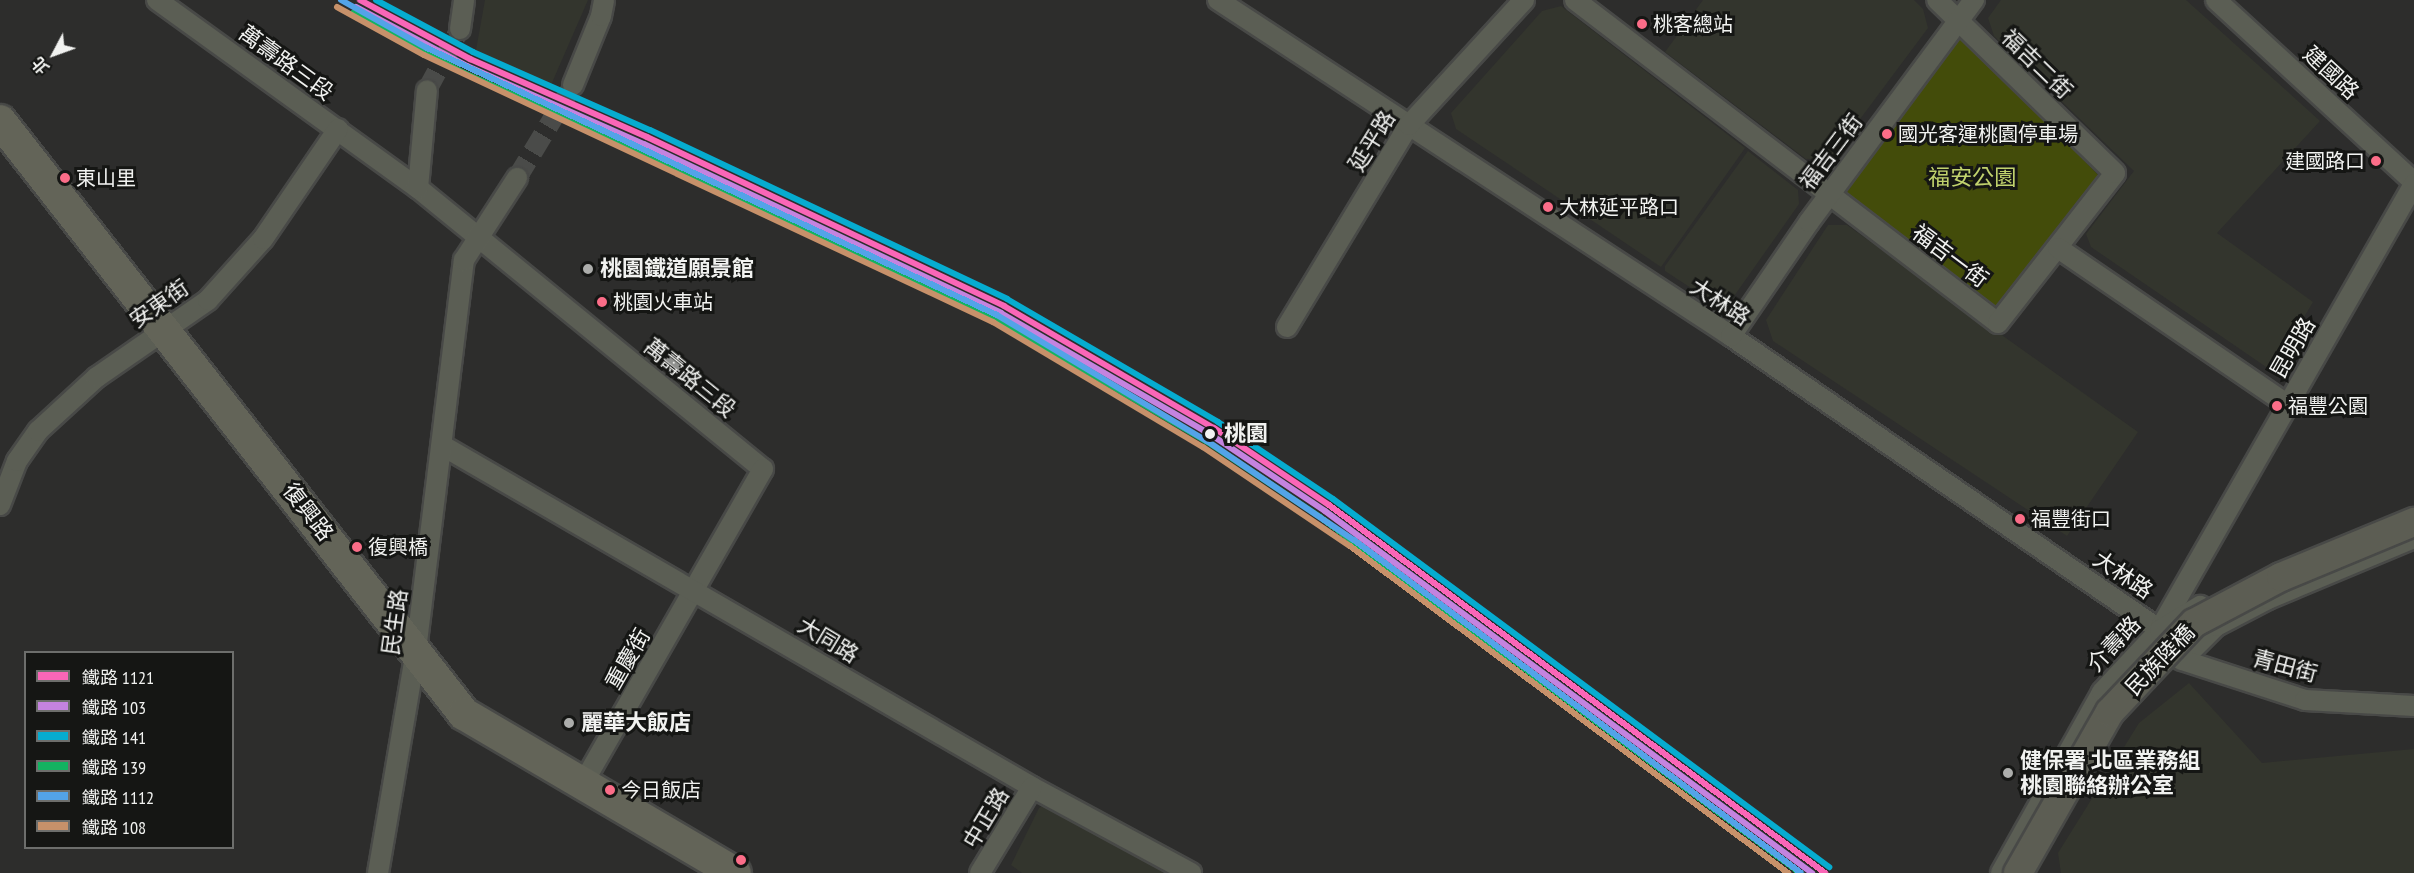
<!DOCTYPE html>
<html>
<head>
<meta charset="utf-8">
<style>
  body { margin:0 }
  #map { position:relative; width:2414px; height:873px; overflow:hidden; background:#2d2d2c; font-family:"PT Sans Narrow","Noto Sans TC",sans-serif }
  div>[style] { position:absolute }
  .built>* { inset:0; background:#33352d }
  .green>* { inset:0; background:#434c0a }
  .street-tunnel>* { height:20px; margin-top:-10px; transform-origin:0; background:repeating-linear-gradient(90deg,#4a4b49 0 20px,transparent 0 30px) }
  .roads { filter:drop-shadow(2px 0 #484947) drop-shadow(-2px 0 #484947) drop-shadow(0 2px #484947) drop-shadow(0 -2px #484947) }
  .street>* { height:20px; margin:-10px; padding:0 10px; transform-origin:10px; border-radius:10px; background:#5b5e54 }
  .primary>* { height:32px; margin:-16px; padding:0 16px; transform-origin:16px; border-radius:16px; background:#636458 }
  .bridges { filter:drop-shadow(2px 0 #484947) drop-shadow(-2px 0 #484947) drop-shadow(0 2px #484947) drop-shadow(0 -2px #484947) }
  .secondary-bridge>* { height:28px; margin:-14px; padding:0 14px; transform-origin:14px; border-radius:14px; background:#5c5d53 }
  .rail-1>* { height:6px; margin:-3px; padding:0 3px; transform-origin:3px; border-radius:3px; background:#fa66b7 }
  .rail-2>* { height:6px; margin:-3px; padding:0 3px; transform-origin:3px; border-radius:3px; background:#c483df }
  .rail-3>* { height:6px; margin:-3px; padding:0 3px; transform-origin:3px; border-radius:3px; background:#06acd0 }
  .rail-4>* { height:6px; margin:-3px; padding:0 3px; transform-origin:3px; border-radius:3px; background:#13b361 }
  .rail-5>* { height:6px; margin:-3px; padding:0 3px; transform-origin:3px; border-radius:3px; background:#53a3e8 }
  .rail-6>* { height:6px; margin:-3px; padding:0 3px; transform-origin:3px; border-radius:3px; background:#c7916a }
  .dots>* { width:16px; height:16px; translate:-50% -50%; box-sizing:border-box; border:3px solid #151614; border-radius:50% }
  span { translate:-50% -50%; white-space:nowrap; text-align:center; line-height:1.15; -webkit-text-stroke:6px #151614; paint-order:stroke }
  .bus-label { font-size:20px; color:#f1f2f0 }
  .left { translate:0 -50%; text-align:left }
  .right { translate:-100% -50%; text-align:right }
  .street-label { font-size:22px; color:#f1f2f0 }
  .park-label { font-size:22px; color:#c1d26d }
  .poi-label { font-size:22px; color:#f1f2f0; font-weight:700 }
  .stop-label { font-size:22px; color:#f1f2f0; font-weight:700 }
  .legend { position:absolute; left:24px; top:651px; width:210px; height:198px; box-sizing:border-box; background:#151614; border:2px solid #6d6e6c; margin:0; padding:8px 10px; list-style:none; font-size:18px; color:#f1f2f0 }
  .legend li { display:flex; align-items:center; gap:12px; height:30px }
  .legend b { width:30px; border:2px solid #6d6e6c }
  .north { position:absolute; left:24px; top:24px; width:60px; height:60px; -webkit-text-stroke:4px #151614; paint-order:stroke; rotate:229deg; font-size:16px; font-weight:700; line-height:24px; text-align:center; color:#f1f2f0 }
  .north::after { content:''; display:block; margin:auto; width:21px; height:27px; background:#f1f2f0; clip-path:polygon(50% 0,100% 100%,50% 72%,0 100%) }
</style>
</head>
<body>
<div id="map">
  <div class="built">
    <div style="clip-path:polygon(485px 0,588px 0,551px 85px,476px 50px)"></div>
    <div style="clip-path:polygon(1703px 0,1914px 0,1923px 9px,1928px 28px,1831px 158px,1806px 159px,1665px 52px)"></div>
    <div style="clip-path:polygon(2001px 0,2186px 0,2320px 121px,2217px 233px,2313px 302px,2272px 371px,2091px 247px,2086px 234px,2134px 171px,1994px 36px,1988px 18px)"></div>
    <div style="clip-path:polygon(1561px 6px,1745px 148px,1661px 267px,1456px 129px,1451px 113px,1542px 11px)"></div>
    <div style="clip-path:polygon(1748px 151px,1798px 190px,1799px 204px,1732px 299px,1714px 303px,1665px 271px,1665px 266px)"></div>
    <div style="clip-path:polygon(1828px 225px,1847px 225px,2138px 432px,2067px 536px,1773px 341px,1766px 320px)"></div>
    <div style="clip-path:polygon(2189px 683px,2262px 763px,2414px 749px,2414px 873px,2061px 873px,2058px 853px,2139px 723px)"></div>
    <div style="clip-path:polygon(1056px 798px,1190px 873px,1022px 873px,1011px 865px,1039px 808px)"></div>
  </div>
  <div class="green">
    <div style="clip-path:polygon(1960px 32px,2103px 180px,1997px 314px,1844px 196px)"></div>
  </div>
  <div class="street-tunnel">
    <div style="left:427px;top:90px;width:69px;rotate:-61.6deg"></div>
    <div style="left:517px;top:178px;width:109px;rotate:-58.9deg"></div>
  </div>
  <div class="roads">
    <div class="street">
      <div style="left:157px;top:0;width:322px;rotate:35.8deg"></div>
      <div style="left:418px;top:188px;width:445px;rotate:39.2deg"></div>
      <div style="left:763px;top:469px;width:362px;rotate:119.8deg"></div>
      <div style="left:1218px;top:0;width:613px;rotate:33.22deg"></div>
      <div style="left:1731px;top:336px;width:520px;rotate:34.42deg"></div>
      <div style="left:2160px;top:630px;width:37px;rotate:54deg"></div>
      <div style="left:1575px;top:0;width:532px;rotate:37.37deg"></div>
      <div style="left:1998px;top:323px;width:190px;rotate:-52deg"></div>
      <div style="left:2115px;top:173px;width:248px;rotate:-135.8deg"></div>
      <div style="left:2216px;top:0;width:269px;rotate:42.6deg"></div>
      <div style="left:460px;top:29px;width:29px;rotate:-82deg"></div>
      <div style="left:573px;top:85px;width:74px;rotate:-67.9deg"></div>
      <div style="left:601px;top:16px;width:16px;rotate:-79deg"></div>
      <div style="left:418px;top:188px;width:98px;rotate:-84.8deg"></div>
      <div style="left:2058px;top:248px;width:278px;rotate:34.3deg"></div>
      <div style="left:1287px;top:327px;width:236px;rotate:-58.9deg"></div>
      <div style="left:1409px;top:125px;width:170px;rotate:-47.4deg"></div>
      <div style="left:1731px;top:336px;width:138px;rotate:-55.6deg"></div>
      <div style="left:1809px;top:222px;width:277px;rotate:-53.4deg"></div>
      <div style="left:443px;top:446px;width:681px;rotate:30.07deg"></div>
      <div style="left:1032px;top:787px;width:181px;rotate:28.4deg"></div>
      <div style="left:0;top:505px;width:47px;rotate:-68.9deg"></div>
      <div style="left:17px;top:461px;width:37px;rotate:-55deg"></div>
      <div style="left:38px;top:431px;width:80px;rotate:-42.5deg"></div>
      <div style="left:97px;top:377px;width:135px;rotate:-34.7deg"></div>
      <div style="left:208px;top:300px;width:82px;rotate:-48deg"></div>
      <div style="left:263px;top:239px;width:133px;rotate:-55.7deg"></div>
      <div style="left:2161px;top:627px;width:510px;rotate:-60.27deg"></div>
      <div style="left:2182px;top:660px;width:48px;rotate:-45deg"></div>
      <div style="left:2216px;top:626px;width:59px;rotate:-27.4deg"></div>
      <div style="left:2268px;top:599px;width:158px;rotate:-22.7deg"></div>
      <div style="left:2182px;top:660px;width:129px;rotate:18deg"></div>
      <div style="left:2305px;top:700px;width:109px;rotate:3.2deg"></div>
      <div style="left:378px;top:873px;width:226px;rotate:-80.3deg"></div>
      <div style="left:416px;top:650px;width:393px;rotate:-83deg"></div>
      <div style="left:464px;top:260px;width:98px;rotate:-57.1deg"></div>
      <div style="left:980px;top:873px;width:100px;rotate:-58.8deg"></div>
      <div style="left:2001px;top:873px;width:207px;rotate:-60.8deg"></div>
      <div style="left:2102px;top:692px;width:85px;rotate:-46.9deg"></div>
      <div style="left:2160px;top:630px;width:47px;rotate:-31deg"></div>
    </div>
    <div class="primary">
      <div style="left:0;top:121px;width:753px;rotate:51.96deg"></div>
      <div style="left:464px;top:714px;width:314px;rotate:30.4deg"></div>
    </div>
  </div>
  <div class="bridges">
    <div class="secondary-bridge">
      <div style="left:2018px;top:873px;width:185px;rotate:-60.3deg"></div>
      <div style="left:2110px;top:712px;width:122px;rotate:-46.7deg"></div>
      <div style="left:2194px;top:623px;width:98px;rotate:-27.9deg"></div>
      <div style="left:2281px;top:577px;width:144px;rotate:-22.5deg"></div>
    </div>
  </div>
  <div class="rail-1">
    <div style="left:360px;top:0;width:125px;rotate:28.2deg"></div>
    <div style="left:470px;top:59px;width:193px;rotate:23.8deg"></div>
    <div style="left:647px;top:137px;width:395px;rotate:25.3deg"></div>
    <div style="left:1004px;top:306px;width:243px;rotate:30.2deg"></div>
    <div style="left:1214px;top:428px;width:138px;rotate:33.8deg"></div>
    <div style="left:1329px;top:505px;width:618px;rotate:36.57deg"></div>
  </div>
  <div class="rail-2">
    <div style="left:356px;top:7px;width:126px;rotate:28deg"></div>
    <div style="left:467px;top:66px;width:193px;rotate:23.8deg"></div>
    <div style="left:644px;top:144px;width:395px;rotate:25.3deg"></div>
    <div style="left:1001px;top:313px;width:241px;rotate:30.1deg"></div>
    <div style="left:1210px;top:434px;width:138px;rotate:33.8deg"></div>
    <div style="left:1325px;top:511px;width:607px;rotate:36.62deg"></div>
  </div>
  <div class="rail-3">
    <div style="left:376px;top:0;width:110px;rotate:28.2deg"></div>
    <div style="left:473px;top:52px;width:193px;rotate:23.8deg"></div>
    <div style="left:650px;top:130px;width:395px;rotate:25.3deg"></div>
    <div style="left:1007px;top:299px;width:244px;rotate:30.2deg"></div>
    <div style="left:1218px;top:422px;width:138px;rotate:33.8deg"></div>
    <div style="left:1333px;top:499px;width:618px;rotate:36.57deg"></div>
  </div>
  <div class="rail-4">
    <div style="left:353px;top:13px;width:126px;rotate:28.4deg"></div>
    <div style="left:464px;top:73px;width:193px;rotate:23.8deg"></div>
    <div style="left:641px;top:151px;width:394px;rotate:25.3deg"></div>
    <div style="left:997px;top:319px;width:242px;rotate:30.3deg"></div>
    <div style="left:1206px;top:441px;width:137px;rotate:33.7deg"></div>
    <div style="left:1320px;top:517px;width:598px;rotate:36.56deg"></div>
  </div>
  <div class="rail-5">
    <div style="left:341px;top:0;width:98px;rotate:29.2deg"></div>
    <div style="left:427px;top:48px;width:629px;rotate:25.1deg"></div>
    <div style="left:997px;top:315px;width:245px;rotate:31deg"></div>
    <div style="left:1207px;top:441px;width:177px;rotate:34deg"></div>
    <div style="left:1354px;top:540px;width:557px;rotate:36.68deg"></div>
  </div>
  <div class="rail-6">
    <div style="left:337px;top:7px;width:99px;rotate:28.9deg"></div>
    <div style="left:424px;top:55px;width:629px;rotate:25.14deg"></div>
    <div style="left:993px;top:322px;width:244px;rotate:30.8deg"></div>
    <div style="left:1203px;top:447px;width:177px;rotate:34deg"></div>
    <div style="left:1350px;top:546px;width:547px;rotate:36.74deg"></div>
  </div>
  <div class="dots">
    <div style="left:1642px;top:24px;background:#fb6d88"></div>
    <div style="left:1887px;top:134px;background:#fb6d88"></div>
    <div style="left:2376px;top:161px;background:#fb6d88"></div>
    <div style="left:65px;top:178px;background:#fb6d88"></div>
    <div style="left:1548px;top:207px;background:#fb6d88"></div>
    <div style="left:588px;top:269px;background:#acadab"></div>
    <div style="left:602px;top:302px;background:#fb6d88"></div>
    <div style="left:2277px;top:406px;background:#fb6d88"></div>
    <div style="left:1210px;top:434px;background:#f1f2f0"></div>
    <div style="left:2020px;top:519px;background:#fb6d88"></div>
    <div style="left:357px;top:547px;background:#fb6d88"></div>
    <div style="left:569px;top:723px;background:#acadab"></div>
    <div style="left:2008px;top:773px;background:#acadab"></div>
    <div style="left:610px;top:790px;background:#fb6d88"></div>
    <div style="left:741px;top:860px;background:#fb6d88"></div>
  </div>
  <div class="bus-label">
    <span class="left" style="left:1653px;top:24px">桃客總站</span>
    <span class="left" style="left:1898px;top:134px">國光客運桃園停車場</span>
    <span class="right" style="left:2365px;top:161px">建國路口</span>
    <span class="left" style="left:76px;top:178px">東山里</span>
    <span class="left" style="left:1559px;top:207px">大林延平路口</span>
    <span class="left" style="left:613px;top:302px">桃園火車站</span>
    <span class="left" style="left:2288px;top:406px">福豐公園</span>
    <span class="left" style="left:2031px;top:519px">福豐街口</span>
    <span class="left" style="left:368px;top:547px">復興橋</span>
    <span class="left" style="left:621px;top:790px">今日飯店</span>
  </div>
  <div class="street-label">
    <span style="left:286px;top:63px;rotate:36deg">萬壽路三段</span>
    <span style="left:2037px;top:64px;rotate:44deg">福吉二街</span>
    <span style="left:2331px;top:73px;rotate:43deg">建國路</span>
    <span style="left:1372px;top:141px;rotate:-58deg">延平路</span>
    <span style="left:1831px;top:152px;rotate:-53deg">福吉三街</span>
    <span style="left:1950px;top:256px;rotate:37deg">福吉一街</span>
    <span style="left:1720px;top:302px;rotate:33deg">大林路</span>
    <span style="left:159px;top:304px;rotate:-35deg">安東街</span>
    <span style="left:2293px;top:348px;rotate:-60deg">昆明路</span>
    <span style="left:690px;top:378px;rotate:39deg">萬壽路三段</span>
    <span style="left:308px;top:512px;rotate:52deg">復興路</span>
    <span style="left:2123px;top:575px;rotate:34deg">大林路</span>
    <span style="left:395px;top:622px;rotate:-82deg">民生路</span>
    <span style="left:828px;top:640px;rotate:31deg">大同路</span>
    <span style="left:2114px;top:644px;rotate:-47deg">介壽路</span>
    <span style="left:628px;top:659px;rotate:-60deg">重慶街</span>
    <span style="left:2160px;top:660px;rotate:-46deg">民族陸橋</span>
    <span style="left:2285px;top:666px;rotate:15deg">青田街</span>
    <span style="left:986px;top:818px;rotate:-59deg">中正路</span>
  </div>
  <div class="park-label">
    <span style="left:1972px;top:178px">福安公園</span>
  </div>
  <div class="poi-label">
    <span class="left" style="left:600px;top:269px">桃園鐵道願景館</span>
    <span class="left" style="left:581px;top:723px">麗華大飯店</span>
    <span class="left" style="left:2020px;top:773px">健保署 北區業務組<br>桃園聯絡辦公室</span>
  </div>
  <div class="stop-label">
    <span class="left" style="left:1224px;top:434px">桃園</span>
  </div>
  <ul class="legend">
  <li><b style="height:8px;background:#fa66b7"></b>鐵路 1121</li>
  <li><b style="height:8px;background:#c483df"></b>鐵路 103</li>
  <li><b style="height:8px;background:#06acd0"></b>鐵路 141</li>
  <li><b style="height:8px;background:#13b361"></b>鐵路 139</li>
  <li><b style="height:8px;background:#53a3e8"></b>鐵路 1112</li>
  <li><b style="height:8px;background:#c7916a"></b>鐵路 108</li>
  </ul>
  <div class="north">北</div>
</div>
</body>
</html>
